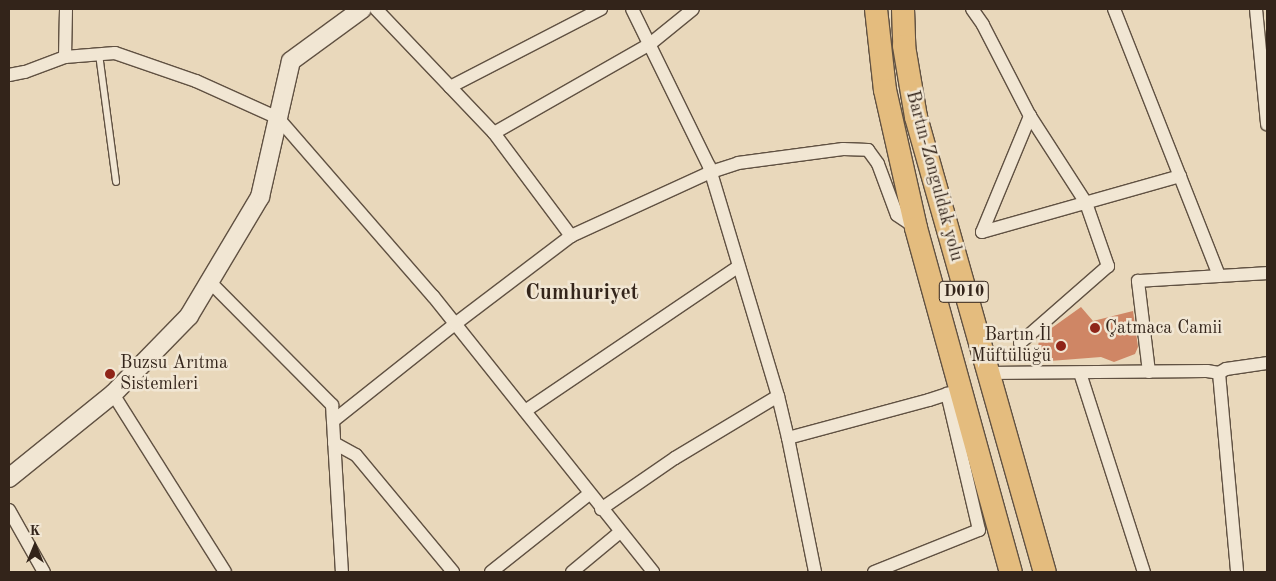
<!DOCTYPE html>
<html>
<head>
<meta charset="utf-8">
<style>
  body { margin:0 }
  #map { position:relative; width:1276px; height:581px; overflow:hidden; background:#e9d8bb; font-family:"Old Standard TT",serif }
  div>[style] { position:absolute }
  .building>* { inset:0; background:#cf8665 }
  .roads { filter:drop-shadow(1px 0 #605142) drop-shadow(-1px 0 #605142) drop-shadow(0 1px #605142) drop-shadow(0 -1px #605142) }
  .lane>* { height:6px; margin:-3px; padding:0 3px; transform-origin:3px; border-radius:3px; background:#f1e6d3 }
  .street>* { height:12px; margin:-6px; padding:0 6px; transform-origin:6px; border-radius:6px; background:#f1e6d3 }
  .secondary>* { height:18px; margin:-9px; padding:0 9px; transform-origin:9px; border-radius:9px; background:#f1e6d3 }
  .highway>* { height:22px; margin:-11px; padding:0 11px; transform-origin:11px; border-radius:11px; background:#e4bc7e }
  .dots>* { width:14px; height:14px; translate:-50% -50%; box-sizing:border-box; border:2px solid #f1e6d3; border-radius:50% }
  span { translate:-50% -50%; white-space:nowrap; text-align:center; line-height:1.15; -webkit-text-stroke:5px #f1e6d3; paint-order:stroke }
  .shield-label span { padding:1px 4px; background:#f1e6d3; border:1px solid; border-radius:4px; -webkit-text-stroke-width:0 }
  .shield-label { font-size:16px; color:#33241a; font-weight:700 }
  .street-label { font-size:18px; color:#33241a }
  .poi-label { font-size:18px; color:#33241a }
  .left { translate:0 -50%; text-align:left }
  .right { translate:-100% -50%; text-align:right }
  .district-label { font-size:22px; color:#33241a; font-weight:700 }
  .frame { position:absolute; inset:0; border:10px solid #33241a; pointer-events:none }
  .north { position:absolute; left:10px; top:521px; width:50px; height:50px; -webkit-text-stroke:4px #f1e6d3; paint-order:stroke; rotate:0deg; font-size:14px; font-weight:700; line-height:20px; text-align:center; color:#33241a }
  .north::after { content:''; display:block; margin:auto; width:18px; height:22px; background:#33241a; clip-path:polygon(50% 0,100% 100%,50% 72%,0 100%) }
</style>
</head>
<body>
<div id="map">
  <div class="building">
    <div style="clip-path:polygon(1081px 307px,1093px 321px,1133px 311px,1138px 347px,1135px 354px,1114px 362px,1101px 357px,1037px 362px,1039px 337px)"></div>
  </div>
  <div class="roads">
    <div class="lane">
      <div style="left:99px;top:54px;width:129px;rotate:82.4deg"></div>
    </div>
    <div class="street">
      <div style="left:376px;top:9px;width:171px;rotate:46.4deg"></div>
      <div style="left:494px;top:133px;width:180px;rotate:-29.7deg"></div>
      <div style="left:650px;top:44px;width:55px;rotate:-39.1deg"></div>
      <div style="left:632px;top:9px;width:175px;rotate:63.9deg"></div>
      <div style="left:709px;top:166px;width:240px;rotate:73.3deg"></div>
      <div style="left:972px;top:9px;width:19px;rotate:55deg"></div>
      <div style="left:983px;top:25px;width:102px;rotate:62.7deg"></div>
      <div style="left:1030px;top:116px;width:103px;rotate:57.2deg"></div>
      <div style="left:1086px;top:203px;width:67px;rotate:70.8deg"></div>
      <div style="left:1108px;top:266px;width:117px;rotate:138.8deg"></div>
      <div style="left:1114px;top:9px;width:287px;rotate:68.5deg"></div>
      <div style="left:1256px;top:9px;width:116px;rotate:84.5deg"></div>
      <div style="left:65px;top:57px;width:48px;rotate:-88.8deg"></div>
      <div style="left:9px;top:75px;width:16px;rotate:-11deg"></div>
      <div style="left:25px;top:72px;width:43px;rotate:-20.6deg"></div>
      <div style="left:65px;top:57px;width:50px;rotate:-4.6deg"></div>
      <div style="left:115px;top:53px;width:86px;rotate:19.1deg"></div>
      <div style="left:196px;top:81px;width:90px;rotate:24.3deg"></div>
      <div style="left:278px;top:118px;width:236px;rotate:49deg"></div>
      <div style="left:433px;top:296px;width:353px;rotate:51.4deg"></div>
      <div style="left:450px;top:87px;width:170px;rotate:-27.3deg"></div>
      <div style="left:494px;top:133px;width:129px;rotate:53.2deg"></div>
      <div style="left:571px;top:236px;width:154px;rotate:-24.6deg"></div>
      <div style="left:711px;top:172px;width:28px;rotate:-18deg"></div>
      <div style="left:738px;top:163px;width:106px;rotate:-7.6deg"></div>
      <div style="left:843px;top:149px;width:25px;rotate:2deg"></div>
      <div style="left:868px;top:150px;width:17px;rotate:54deg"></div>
      <div style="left:878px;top:164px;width:54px;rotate:69.6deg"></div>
      <div style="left:897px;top:215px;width:23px;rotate:34deg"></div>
      <div style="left:982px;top:232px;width:206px;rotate:-15.8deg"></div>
      <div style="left:982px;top:232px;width:126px;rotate:-67.5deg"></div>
      <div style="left:209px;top:281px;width:175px;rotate:45.2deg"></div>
      <div style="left:332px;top:405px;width:167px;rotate:86.6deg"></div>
      <div style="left:1149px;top:372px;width:92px;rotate:-96.9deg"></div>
      <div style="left:1138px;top:281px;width:129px;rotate:-3.5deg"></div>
      <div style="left:987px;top:373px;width:220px;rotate:-0.5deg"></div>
      <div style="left:1207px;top:371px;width:12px;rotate:9deg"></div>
      <div style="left:1219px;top:373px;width:8px;rotate:-30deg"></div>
      <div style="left:1226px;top:369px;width:41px;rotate:-8.3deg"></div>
      <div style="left:1080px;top:373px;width:209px;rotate:72.2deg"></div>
      <div style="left:1219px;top:373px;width:200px;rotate:84.8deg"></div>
      <div style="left:113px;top:394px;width:210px;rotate:57.8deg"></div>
      <div style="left:525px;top:411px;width:258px;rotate:-34.1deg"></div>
      <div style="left:333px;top:421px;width:156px;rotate:-38.5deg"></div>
      <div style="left:455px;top:324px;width:146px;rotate:-37.2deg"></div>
      <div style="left:788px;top:438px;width:137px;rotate:78.6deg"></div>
      <div style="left:334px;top:443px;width:25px;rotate:29deg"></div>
      <div style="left:356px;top:455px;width:152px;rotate:50.3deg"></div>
      <div style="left:601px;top:509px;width:90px;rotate:-34.6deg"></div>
      <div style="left:675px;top:458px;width:120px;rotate:-31deg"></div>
      <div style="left:778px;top:396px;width:43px;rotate:76.6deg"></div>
      <div style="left:788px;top:438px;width:146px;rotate:-15.1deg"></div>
      <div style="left:929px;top:400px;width:33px;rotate:-18deg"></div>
      <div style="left:9px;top:510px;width:71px;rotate:60.6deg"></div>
      <div style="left:491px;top:572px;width:125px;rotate:-38.5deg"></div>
      <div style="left:572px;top:572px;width:62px;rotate:-39.8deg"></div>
      <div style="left:874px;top:572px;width:113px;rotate:-21.8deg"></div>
      <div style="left:979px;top:530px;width:140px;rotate:-103.2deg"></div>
    </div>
    <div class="secondary">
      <div style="left:9px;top:478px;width:134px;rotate:-38.9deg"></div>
      <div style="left:113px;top:394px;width:109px;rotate:-45.7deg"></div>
      <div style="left:189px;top:316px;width:139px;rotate:-59.2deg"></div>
      <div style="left:260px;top:197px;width:139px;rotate:-77.2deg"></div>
      <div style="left:291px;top:61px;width:88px;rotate:-36.2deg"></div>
    </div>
    <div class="highway">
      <div style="left:876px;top:9px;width:81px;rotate:83.7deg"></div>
      <div style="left:885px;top:90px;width:141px;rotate:77.3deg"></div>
      <div style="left:916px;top:228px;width:357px;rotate:74.6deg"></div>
      <div style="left:903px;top:9px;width:37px;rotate:88deg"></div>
      <div style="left:904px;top:46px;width:72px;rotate:80.4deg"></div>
      <div style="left:916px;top:117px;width:473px;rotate:74.2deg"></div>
    </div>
  </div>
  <div class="dots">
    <div style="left:1095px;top:328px;background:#8f2418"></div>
    <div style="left:1061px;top:346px;background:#8f2418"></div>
    <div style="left:110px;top:374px;background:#8f2418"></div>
  </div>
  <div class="shield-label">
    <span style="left:964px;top:292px">D010</span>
  </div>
  <div class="street-label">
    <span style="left:934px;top:176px;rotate:75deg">Bartın-Zonguldak yolu</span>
  </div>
  <div class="poi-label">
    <span class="left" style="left:1105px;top:328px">Çatmaca Camii</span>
    <span class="right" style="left:1051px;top:346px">Bartın İl<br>Müftülüğü</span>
    <span class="left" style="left:120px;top:374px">Buzsu Arıtma<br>Sistemleri</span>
  </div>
  <div class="district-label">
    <span style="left:582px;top:294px">Cumhuriyet</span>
  </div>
  <div class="frame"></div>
  <div class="north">K</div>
</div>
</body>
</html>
